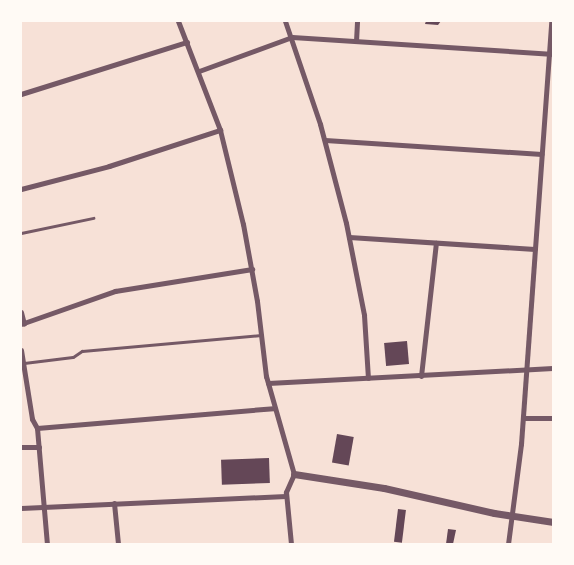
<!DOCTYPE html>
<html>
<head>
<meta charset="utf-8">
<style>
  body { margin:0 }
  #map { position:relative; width:574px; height:565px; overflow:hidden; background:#f7e1d7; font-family:Georgia,serif }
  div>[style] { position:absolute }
  .building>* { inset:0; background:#644757; transform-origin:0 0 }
  .service>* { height:3px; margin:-1.5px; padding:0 1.5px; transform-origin:1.5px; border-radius:1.5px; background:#755966 }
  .minor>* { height:5px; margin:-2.5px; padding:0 2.5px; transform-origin:2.5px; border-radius:2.5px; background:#755966 }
  .tertiary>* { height:7px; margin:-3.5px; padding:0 3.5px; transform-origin:3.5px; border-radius:3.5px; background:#755966 }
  span { translate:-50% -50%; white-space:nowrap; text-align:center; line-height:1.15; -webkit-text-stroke:4.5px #fffaf5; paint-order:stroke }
  .frame { position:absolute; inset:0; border:22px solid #fffaf5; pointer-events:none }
</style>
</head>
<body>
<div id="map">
  <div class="building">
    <div style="clip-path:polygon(426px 21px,441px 21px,438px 25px,425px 24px)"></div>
    <div style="left:407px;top:341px;width:23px;height:23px;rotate:85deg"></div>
    <div style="left:337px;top:434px;width:17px;height:29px;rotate:10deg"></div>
    <div style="left:269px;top:458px;width:25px;height:48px;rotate:88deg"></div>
    <div style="left:398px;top:509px;width:8px;height:33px;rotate:7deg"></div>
    <div style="clip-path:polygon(448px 529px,456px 530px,453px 544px,446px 544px)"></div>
  </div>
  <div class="service">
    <div style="left:21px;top:233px;width:74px;rotate:-11.8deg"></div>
    <div style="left:24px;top:363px;width:49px;rotate:-7deg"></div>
    <div style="left:73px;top:357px;width:11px;rotate:-34deg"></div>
    <div style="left:82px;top:351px;width:180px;rotate:-5.1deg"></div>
  </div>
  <div class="minor">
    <div style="left:178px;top:21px;width:117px;rotate:68.9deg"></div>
    <div style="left:220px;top:130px;width:97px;rotate:76.3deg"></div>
    <div style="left:243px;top:224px;width:78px;rotate:79.7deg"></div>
    <div style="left:257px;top:301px;width:76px;rotate:83.2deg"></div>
    <div style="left:266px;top:376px;width:102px;rotate:74.1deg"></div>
    <div style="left:294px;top:474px;width:20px;rotate:114deg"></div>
    <div style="left:286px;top:492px;width:52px;rotate:84.5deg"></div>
    <div style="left:285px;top:21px;width:109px;rotate:71.2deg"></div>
    <div style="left:320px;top:124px;width:102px;rotate:75.3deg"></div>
    <div style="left:346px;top:223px;width:94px;rotate:78.9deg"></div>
    <div style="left:364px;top:315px;width:63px;rotate:86.4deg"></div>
    <div style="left:356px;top:41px;width:20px;rotate:-87deg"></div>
    <div style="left:199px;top:71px;width:99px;rotate:-20.1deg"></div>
    <div style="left:292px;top:37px;width:262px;rotate:3.7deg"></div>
    <div style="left:21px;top:94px;width:174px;rotate:-17.4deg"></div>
    <div style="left:325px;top:140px;width:217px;rotate:3.7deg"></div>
    <div style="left:21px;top:189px;width:91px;rotate:-14.6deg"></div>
    <div style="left:109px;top:166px;width:117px;rotate:-18deg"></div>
    <div style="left:349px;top:237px;width:186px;rotate:3.7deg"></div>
    <div style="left:21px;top:312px;width:12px;rotate:76deg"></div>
    <div style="left:21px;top:324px;width:100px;rotate:-19.3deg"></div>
    <div style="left:115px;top:291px;width:139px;rotate:-9.1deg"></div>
    <div style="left:21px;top:350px;width:70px;rotate:80.9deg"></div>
    <div style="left:32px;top:419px;width:10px;rotate:61deg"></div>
    <div style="left:37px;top:428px;width:116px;rotate:85.1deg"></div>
    <div style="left:421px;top:376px;width:134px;rotate:-83.6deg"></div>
    <div style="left:268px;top:383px;width:285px;rotate:-3deg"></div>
    <div style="left:523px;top:418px;width:30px"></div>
    <div style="left:37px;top:428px;width:237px;rotate:-4.8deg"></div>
    <div style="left:21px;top:447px;width:18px"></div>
    <div style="left:114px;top:503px;width:41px;rotate:84.4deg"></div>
    <div style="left:21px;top:508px;width:265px;rotate:-2.6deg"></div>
    <div style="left:508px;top:544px;width:101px;rotate:-82.6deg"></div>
    <div style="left:521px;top:444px;width:424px;rotate:-85.9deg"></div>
  </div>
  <div class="tertiary">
    <div style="left:294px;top:474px;width:91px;rotate:8.8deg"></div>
    <div style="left:384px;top:488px;width:113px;rotate:12.8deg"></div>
    <div style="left:494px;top:513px;width:60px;rotate:8.7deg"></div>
  </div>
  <div class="frame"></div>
</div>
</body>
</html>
